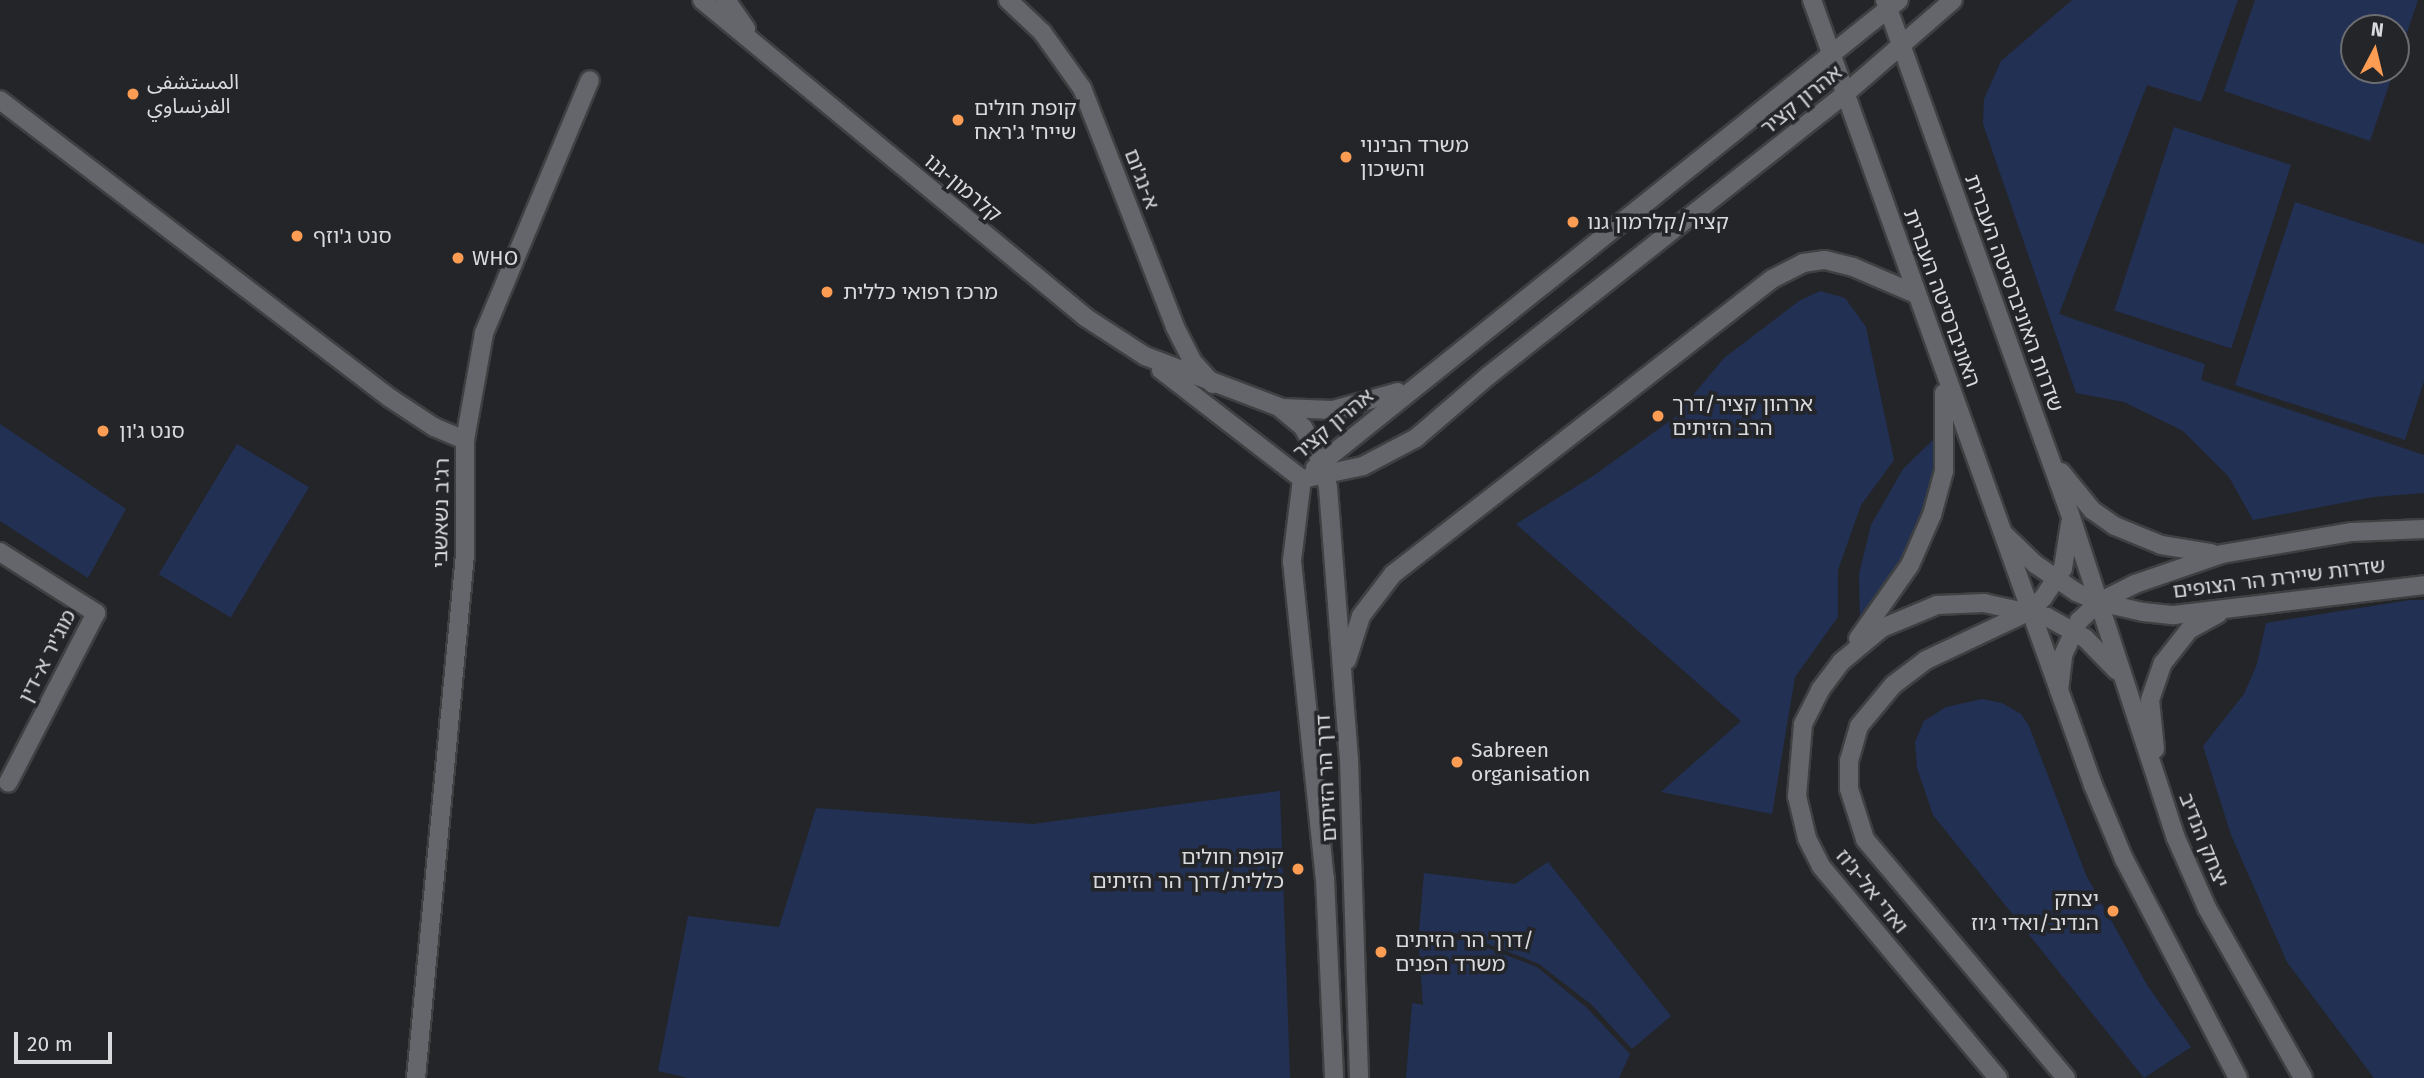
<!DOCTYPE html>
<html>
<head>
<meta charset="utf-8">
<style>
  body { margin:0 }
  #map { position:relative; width:2424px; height:1078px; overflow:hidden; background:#242529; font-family:"Fira Sans","Noto Sans Arabic","Noto Sans Hebrew",sans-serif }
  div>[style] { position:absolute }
  .green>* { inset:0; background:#223054; transform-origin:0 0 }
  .roads { filter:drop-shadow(2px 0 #3e4042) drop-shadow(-2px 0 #3e4042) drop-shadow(0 2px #3e4042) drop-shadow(0 -2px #3e4042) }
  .street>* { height:18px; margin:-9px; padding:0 9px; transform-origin:9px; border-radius:9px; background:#65666b }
  .secondary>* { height:18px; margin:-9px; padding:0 9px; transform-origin:9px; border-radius:9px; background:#65666b }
  .dots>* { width:19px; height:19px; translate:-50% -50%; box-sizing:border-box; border:4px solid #242529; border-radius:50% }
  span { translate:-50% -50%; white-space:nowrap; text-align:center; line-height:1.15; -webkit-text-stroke:7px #242529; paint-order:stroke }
  .poi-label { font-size:21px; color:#d9dadc }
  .left { translate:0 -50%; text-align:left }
  .right { translate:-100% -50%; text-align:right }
  .street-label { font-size:21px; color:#d9dadc }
  .north { position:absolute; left:2340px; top:14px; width:70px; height:70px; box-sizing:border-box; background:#242529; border:2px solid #6c6d71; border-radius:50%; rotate:7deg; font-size:19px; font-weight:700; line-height:28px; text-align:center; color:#d9dadc }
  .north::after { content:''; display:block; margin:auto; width:24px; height:32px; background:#fd9d54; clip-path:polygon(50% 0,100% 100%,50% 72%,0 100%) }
  .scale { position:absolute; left:14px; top:1032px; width:98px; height:32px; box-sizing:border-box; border:4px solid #d9dadc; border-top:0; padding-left:9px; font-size:21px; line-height:24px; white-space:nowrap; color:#d9dadc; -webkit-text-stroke:5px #242529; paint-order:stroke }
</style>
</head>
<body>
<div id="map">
  <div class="green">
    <div style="clip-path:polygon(2072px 0,2238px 0,2201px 102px,2147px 85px,2059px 314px,2205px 364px,2201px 380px,2424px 455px,2424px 493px,2373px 497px,2253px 520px,2229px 477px,2183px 431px,2124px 402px,2076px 393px,1983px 124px,1984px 99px,2001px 61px)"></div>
    <div style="clip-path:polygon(2255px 0,2418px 0,2396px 65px,2396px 28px,2354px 28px,2354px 70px,2394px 70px,2370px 141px,2224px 91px)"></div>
    <div style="left:2174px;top:127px;width:123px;height:193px;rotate:18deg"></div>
    <div style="clip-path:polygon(2295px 202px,2424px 244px,2424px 381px,2405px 440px,2235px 385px)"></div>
    <div style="clip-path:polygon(1820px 291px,1845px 298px,1866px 327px,1894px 460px,1861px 505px,1838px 570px,1838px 617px,1795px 677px,1772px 814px,1661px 792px,1741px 721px,1516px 524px,1593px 476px,1674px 418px,1724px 358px,1799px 301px)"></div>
    <div style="clip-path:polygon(0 424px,126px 509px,88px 578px,0 521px)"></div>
    <div style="clip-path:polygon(1938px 435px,1933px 478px,1919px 526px,1895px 573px,1860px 623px,1859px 574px,1871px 525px,1903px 469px)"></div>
    <div style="left:237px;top:444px;width:84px;height:152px;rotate:31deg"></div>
    <div style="clip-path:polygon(2410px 600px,2424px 600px,2424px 1078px,2374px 1078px,2287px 962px,2231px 835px,2203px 746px,2244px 694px,2257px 664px,2266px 623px)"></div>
    <div style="clip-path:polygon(1982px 699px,2002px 703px,2021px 714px,2029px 726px,2086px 875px,2147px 985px,2191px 1047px,2144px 1078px,1933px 815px,1917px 768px,1915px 742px,1924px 721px,1946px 707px)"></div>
    <div style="clip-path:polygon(1280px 791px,1290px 1078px,688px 1078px,658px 1071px,688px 916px,779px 927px,816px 808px,1033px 824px)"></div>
    <div style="clip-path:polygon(1548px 862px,1671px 1016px,1632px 1049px,1592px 1005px,1539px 964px,1463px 934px,1419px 931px,1424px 873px,1515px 884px)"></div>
    <div style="clip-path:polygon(1418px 937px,1461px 938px,1537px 967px,1587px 1008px,1630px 1054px,1619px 1078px,1406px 1078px,1412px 1003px,1423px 1005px)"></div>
  </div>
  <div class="roads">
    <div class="street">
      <div style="left:1008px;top:0;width:47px;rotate:43.3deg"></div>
      <div style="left:1042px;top:32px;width:69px;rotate:54.5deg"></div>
      <div style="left:1082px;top:88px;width:256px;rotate:68.7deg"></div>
      <div style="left:1175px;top:327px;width:38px;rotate:63deg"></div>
      <div style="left:1192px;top:361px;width:31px;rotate:48deg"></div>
      <div style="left:0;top:100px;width:491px;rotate:37.4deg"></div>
      <div style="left:390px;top:398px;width:53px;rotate:33.4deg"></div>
      <div style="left:434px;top:427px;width:34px;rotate:23deg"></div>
      <div style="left:465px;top:440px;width:114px;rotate:90deg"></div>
      <div style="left:465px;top:554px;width:526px;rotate:95.34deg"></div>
      <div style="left:465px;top:440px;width:109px;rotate:-79.9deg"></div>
      <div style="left:484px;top:333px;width:274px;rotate:-67.3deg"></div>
      <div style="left:0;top:552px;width:114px;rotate:32.4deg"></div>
      <div style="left:96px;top:613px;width:191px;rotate:117.4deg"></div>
    </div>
    <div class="secondary">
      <div style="left:702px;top:0;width:497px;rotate:39.6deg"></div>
      <div style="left:1085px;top:317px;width:72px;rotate:33deg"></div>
      <div style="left:1145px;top:356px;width:143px;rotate:20.8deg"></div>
      <div style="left:1279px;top:407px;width:31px;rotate:40deg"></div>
      <div style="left:1303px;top:427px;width:40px;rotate:62deg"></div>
      <div style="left:1322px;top:462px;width:26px;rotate:77deg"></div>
      <div style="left:1328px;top:487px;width:272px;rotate:85.6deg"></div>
      <div style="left:1349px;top:758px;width:320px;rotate:88.2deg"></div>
      <div style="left:726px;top:0;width:35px;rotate:55deg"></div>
      <div style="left:1812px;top:0;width:834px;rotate:70.3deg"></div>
      <div style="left:2093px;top:785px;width:80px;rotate:67.3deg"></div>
      <div style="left:2124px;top:859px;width:247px;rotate:62.5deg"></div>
      <div style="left:1885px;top:0;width:546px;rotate:70.21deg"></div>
      <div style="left:2070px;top:514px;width:341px;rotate:71.9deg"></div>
      <div style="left:2176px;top:838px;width:77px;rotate:66.1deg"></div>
      <div style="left:2207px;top:908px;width:195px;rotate:60.5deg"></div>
      <div style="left:1161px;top:370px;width:178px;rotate:37.7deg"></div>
      <div style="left:1282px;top:408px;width:51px;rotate:2.2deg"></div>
      <div style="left:1333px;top:410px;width:67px;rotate:-15.5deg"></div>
      <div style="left:1315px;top:468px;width:748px;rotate:-38.71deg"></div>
      <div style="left:2061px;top:472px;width:49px;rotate:50.8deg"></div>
      <div style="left:2092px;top:510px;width:28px;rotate:35deg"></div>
      <div style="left:2115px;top:526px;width:50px;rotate:22.4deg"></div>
      <div style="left:2161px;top:545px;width:51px;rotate:9.1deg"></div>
      <div style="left:1302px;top:479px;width:62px;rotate:-12deg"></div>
      <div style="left:1363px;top:466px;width:60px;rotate:-27.8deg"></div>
      <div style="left:1416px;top:438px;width:95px;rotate:-40.7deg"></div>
      <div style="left:1488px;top:376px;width:455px;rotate:-38.3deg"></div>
      <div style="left:1845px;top:94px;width:143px;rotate:-41deg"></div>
      <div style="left:1302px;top:479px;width:83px;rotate:97deg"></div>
      <div style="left:1292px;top:561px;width:319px;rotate:84.1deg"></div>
      <div style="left:1325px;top:878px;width:200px;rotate:87.4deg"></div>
      <div style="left:2005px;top:535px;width:42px;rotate:44deg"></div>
      <div style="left:2035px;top:564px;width:50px;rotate:34.3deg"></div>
      <div style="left:2076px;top:592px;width:25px;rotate:23deg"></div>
      <div style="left:2099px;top:602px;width:45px;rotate:12.8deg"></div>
      <div style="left:2143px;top:612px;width:31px;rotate:6deg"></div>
      <div style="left:2174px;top:615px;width:252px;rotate:-6.8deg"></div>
      <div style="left:1858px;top:639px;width:90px;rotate:-54.9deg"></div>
      <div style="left:1910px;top:565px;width:55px;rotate:-66.3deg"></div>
      <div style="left:1932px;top:515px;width:46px;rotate:-74.7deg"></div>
      <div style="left:1944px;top:471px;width:78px;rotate:-90deg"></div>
      <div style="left:1347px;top:660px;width:46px;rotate:-72.3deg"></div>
      <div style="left:1361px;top:616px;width:53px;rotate:-52.7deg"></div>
      <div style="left:1393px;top:574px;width:480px;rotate:-37.9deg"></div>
      <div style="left:1772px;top:279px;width:35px;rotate:-27deg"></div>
      <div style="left:1803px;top:263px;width:22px;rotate:-8deg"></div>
      <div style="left:1825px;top:260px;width:29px;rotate:14deg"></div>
      <div style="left:1853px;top:267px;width:69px;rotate:23.2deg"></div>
      <div style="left:2059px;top:690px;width:35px;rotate:-83deg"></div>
      <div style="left:2063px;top:655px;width:38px;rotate:-65deg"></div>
      <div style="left:2079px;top:621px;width:28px;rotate:-44deg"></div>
      <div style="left:2099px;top:602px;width:40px;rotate:-26.6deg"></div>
      <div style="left:2135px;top:584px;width:92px;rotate:-19deg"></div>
      <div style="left:2222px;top:554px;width:132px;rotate:-9.6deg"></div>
      <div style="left:2352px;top:532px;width:72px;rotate:-2.4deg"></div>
      <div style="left:2155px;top:749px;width:49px;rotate:-95.8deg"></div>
      <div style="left:2150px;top:700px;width:39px;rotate:-71deg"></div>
      <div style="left:2163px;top:663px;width:42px;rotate:-51.8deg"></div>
      <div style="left:2189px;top:630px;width:33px;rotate:-29deg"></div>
      <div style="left:1998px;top:1078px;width:276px;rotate:-129.9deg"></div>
      <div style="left:1821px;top:866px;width:31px;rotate:-117deg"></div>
      <div style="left:1807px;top:838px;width:43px;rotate:-103.4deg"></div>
      <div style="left:1797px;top:796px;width:72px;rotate:-85.2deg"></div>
      <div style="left:1803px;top:724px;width:38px;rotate:-63deg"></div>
      <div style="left:1820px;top:690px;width:35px;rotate:-53deg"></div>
      <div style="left:1841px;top:662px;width:53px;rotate:-39.7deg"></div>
      <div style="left:1882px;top:628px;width:60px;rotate:-22.7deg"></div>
      <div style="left:1937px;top:605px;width:47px;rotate:-2.4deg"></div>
      <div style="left:1984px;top:603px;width:65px;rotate:12.5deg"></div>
      <div style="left:2047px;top:617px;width:43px;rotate:28.9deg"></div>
      <div style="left:2085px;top:638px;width:45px;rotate:45.9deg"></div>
      <div style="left:2066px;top:1078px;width:312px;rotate:-130.1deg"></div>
      <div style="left:1865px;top:839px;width:52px;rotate:-107.7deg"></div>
      <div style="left:1849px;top:789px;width:28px;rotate:-90deg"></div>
      <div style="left:1849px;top:761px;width:36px;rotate:-74deg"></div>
      <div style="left:1859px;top:726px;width:53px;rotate:-50.3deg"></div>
      <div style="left:1893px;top:685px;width:41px;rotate:-37.1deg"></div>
      <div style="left:1926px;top:660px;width:113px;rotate:-25.2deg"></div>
      <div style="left:2028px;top:612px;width:21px;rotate:-43deg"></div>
      <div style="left:2043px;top:598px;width:36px;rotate:-56deg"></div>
      <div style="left:2063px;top:568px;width:45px;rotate:-81deg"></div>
    </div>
  </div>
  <div class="dots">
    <div style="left:133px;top:94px;background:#fd9d54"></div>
    <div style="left:958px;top:120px;background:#fd9d54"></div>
    <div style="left:1346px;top:157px;background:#fd9d54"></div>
    <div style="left:1573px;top:222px;background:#fd9d54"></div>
    <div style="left:297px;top:236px;background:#fd9d54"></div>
    <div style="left:458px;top:258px;background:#fd9d54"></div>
    <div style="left:827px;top:292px;background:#fd9d54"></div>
    <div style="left:1658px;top:416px;background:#fd9d54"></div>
    <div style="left:103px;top:431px;background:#fd9d54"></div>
    <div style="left:1457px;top:762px;background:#fd9d54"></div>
    <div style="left:1298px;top:869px;background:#fd9d54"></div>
    <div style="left:2113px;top:911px;background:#fd9d54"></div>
    <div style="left:1381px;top:952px;background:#fd9d54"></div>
  </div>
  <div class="poi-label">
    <span class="left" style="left:147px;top:94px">المستشفى<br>الفرنساوي</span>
    <span class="left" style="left:974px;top:120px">קופת חולים<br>שייח' ג'ראח</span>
    <span class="left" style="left:1360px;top:157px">משרד הבינוי<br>והשיכון</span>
    <span class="left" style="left:1587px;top:222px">קציר/קלרמון גנו</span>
    <span class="left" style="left:313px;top:236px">סנט ג'וזף</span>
    <span class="left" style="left:472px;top:258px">WHO</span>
    <span class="left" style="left:843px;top:292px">מרכז רפואי כללית</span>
    <span class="left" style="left:1672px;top:416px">ארהון קציר/דרך<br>הרב הזיתים</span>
    <span class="left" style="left:119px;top:431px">סנט ג'ון</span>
    <span class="left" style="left:1471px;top:762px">Sabreen<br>organisation</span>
    <span class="right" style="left:1284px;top:869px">קופת חולים<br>כללית/דרך הר הזיתים</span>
    <span class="right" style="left:2099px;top:911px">יצחק<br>הנדיב/ואדי ג׳וז</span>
    <span class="left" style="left:1395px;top:952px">דרך הר הזיתים/<br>משרד הפנים</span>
  </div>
  <div class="street-label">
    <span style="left:1801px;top:100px;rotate:-39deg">אהרון קציר</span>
    <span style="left:1142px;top:179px;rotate:69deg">א-נג'ום</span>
    <span style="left:963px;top:188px;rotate:40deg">קלרמון-גנו</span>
    <span style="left:2014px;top:293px;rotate:70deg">שדרות האוניברסיטה העברית</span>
    <span style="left:1942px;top:298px;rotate:70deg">האוניברסיטה העברית</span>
    <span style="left:1333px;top:424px;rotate:-40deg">אהרון קציר</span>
    <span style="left:441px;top:513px;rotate:-89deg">רג'ב נשאשבי</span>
    <span style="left:2279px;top:578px;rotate:-7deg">שדרות שיירת הר הצופים</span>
    <span style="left:47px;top:656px;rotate:-63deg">מוג'יר א-דין</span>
    <span style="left:1326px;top:778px;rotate:-93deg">דרך הר הזיתים</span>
    <span style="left:2204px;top:840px;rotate:68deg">יצחק הנדיב</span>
    <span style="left:1872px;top:891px;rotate:51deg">ואדי אל-ג'וז</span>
  </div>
  <div class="north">N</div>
  <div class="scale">20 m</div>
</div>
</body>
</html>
